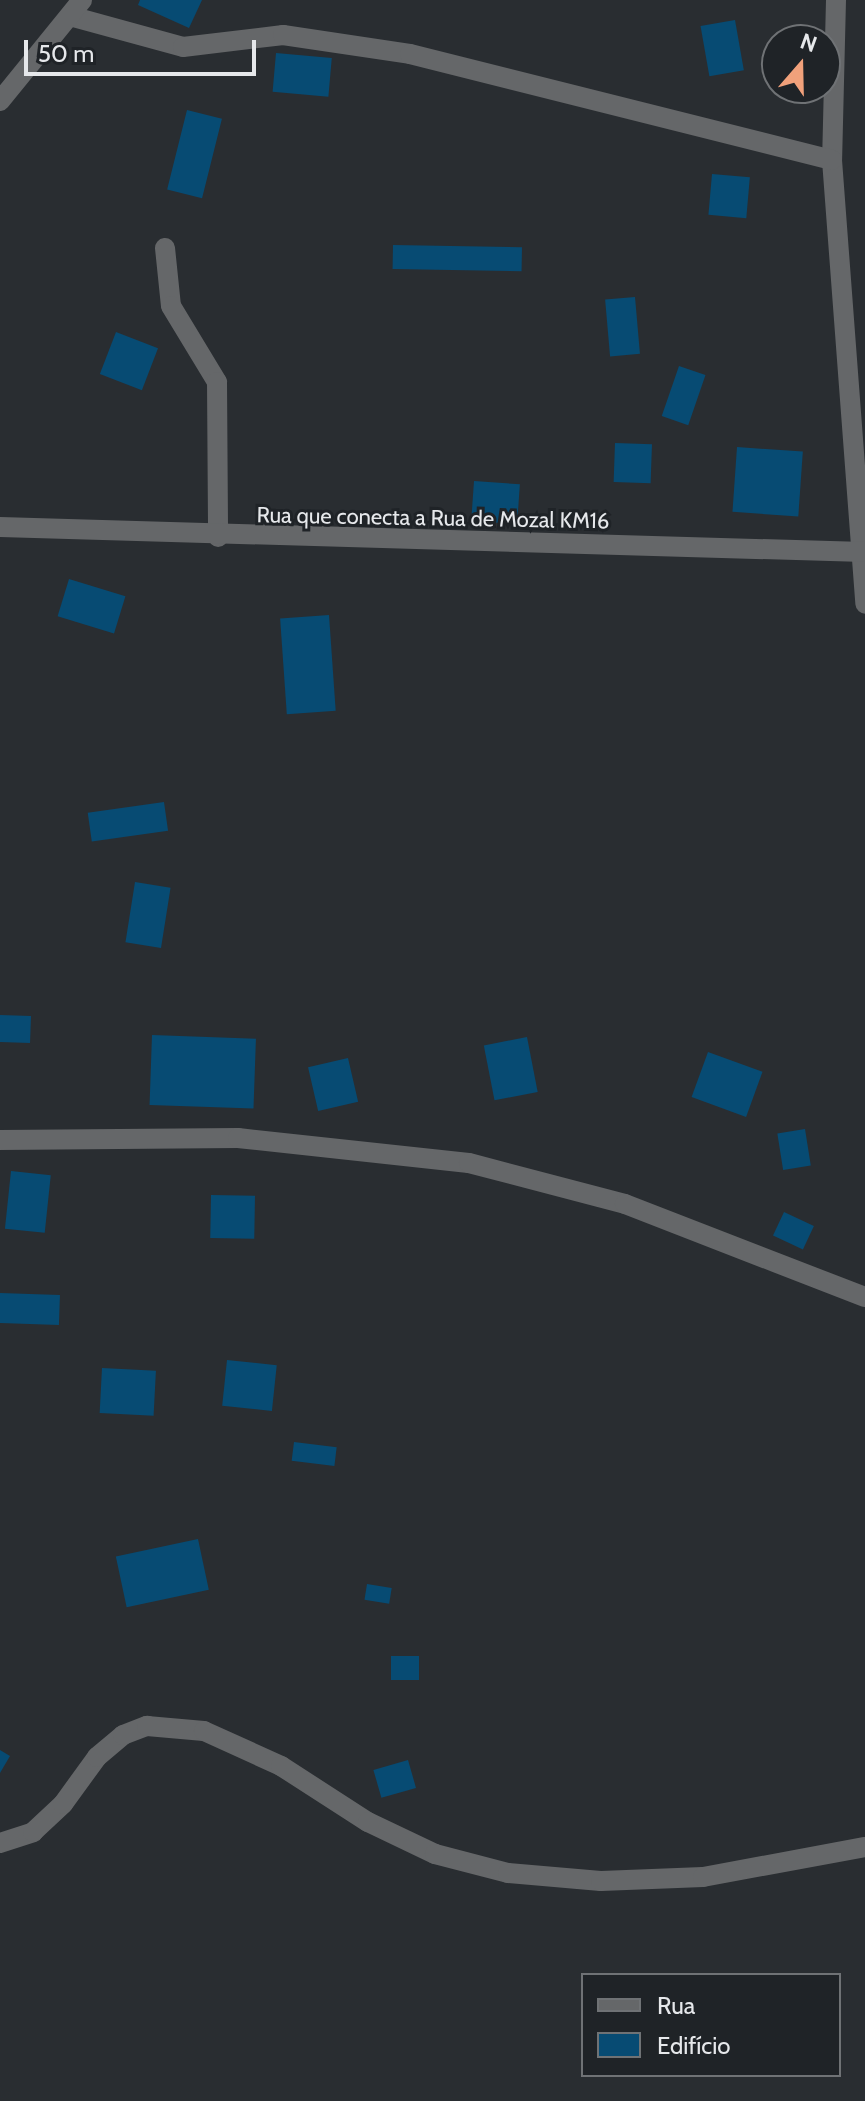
<!DOCTYPE html>
<html>
<head>
<meta charset="utf-8">
<style>
  body { margin:0 }
  #map { position:relative; width:865px; height:2101px; overflow:hidden; background:#292d31; font-family:Cabin,sans-serif }
  div>[style] { position:absolute }
  .building>* { inset:0; background:#074b73; transform-origin:0 0 }
  .street>* { height:20px; margin:-10px; padding:0 10px; transform-origin:10px; border-radius:10px; background:#656769 }
  span { translate:-50% -50%; white-space:nowrap; text-align:center; line-height:1.15; -webkit-text-stroke:6px #1f2327; paint-order:stroke }
  .street-label { font-size:22px; color:#e6e8eb }
  .legend { position:absolute; left:581px; top:1973px; width:260px; height:104px; box-sizing:border-box; background:#1f2327; border:2px solid #6f7275; margin:0; padding:10px 14px; list-style:none; font-size:24px; color:#e6e8eb }
  .legend li { display:flex; align-items:center; gap:16px; height:40px }
  .legend b { width:40px; border:2px solid #6f7275 }
  .north { position:absolute; left:761px; top:24px; width:80px; height:80px; box-sizing:border-box; background:#1f2327; border:2px solid #6f7275; border-radius:50%; rotate:20deg; font-size:22px; font-weight:700; line-height:32px; text-align:center; color:#e6e8eb }
  .north::after { content:''; display:block; margin:auto; width:28px; height:36px; background:#f1a17b; clip-path:polygon(50% 0,100% 100%,50% 72%,0 100%) }
  .scale { position:absolute; left:24px; top:40px; width:232px; height:36px; box-sizing:border-box; border:4px solid #e6e8eb; border-top:0; padding-left:10px; font-size:24px; line-height:28px; white-space:nowrap; color:#e6e8eb; -webkit-text-stroke:6px #1f2327; paint-order:stroke }
</style>
</head>
<body>
<div id="map">
  <div class="building">
    <div style="clip-path:polygon(140px 0,202px 0,189px 28px,138px 5px)"></div>
    <div style="left:735px;top:20px;width:51px;height:35px;rotate:80deg"></div>
    <div style="left:276px;top:53px;width:56px;height:39px;rotate:5deg"></div>
    <div style="left:187px;top:110px;width:36px;height:82px;rotate:14deg"></div>
    <div style="left:712px;top:174px;width:38px;height:41px;rotate:5deg"></div>
    <div style="left:393px;top:245px;width:129px;height:24px;rotate:1deg"></div>
    <div style="left:635px;top:297px;width:57px;height:30px;rotate:85deg"></div>
    <div style="left:116px;top:332px;width:45px;height:45px;rotate:21deg"></div>
    <div style="left:679px;top:366px;width:28px;height:53px;rotate:19deg"></div>
    <div style="left:615px;top:443px;width:37px;height:39px;rotate:2deg"></div>
    <div style="left:737px;top:447px;width:66px;height:65px;rotate:4deg"></div>
    <div style="left:474px;top:481px;width:46px;height:40px;rotate:4deg"></div>
    <div style="left:69px;top:579px;width:59px;height:39px;rotate:17deg"></div>
    <div style="left:329px;top:615px;width:96px;height:49px;rotate:86deg"></div>
    <div style="left:164px;top:802px;width:29px;height:77px;rotate:82deg"></div>
    <div style="left:135px;top:882px;width:36px;height:61px;rotate:9deg"></div>
    <div style="left:0;top:1015px;width:31px;height:27px;rotate:2deg"></div>
    <div style="left:152px;top:1035px;width:104px;height:70px;rotate:2deg"></div>
    <div style="left:527px;top:1037px;width:56px;height:44px;rotate:79deg"></div>
    <div style="left:708px;top:1052px;width:58px;height:48px;rotate:20deg"></div>
    <div style="left:348px;top:1058px;width:45px;height:41px;rotate:77deg"></div>
    <div style="left:805px;top:1129px;width:37px;height:28px;rotate:81deg"></div>
    <div style="left:11px;top:1171px;width:40px;height:58px;rotate:6deg"></div>
    <div style="left:211px;top:1195px;width:44px;height:43px;rotate:1deg"></div>
    <div style="left:784px;top:1212px;width:33px;height:26px;rotate:25deg"></div>
    <div style="left:0;top:1293px;width:60px;height:30px;rotate:2deg"></div>
    <div style="left:227px;top:1360px;width:50px;height:46px;rotate:6deg"></div>
    <div style="left:102px;top:1368px;width:54px;height:45px;rotate:3deg"></div>
    <div style="left:294px;top:1442px;width:43px;height:19px;rotate:7deg"></div>
    <div style="left:198px;top:1539px;width:52px;height:84px;rotate:78deg"></div>
    <div style="left:367px;top:1584px;width:25px;height:16px;rotate:9deg"></div>
    <div style="left:391px;top:1656px;width:28px;height:24px"></div>
    <div style="clip-path:polygon(0 1750px,10px 1756px,0 1773px)"></div>
    <div style="left:408px;top:1760px;width:29px;height:36px;rotate:74deg"></div>
  </div>
  <div class="street">
    <div style="left:836px;top:0;width:160px;rotate:91.4deg"></div>
    <div style="left:832px;top:160px;width:445px;rotate:85.7deg"></div>
    <div style="left:70px;top:16px;width:117px;rotate:15.3deg"></div>
    <div style="left:183px;top:47px;width:101px;rotate:-6.8deg"></div>
    <div style="left:283px;top:35px;width:128px;rotate:8.5deg"></div>
    <div style="left:410px;top:54px;width:435px;rotate:14.1deg"></div>
    <div style="left:0;top:101px;width:130px;rotate:-50.9deg"></div>
    <div style="left:165px;top:248px;width:58px;rotate:84.1deg"></div>
    <div style="left:171px;top:306px;width:89px;rotate:58.8deg"></div>
    <div style="left:217px;top:382px;width:155px;rotate:89.6deg"></div>
    <div style="left:0;top:527px;width:865px;rotate:1.66deg"></div>
    <div style="left:0;top:1140px;width:238px;rotate:-0.5deg"></div>
    <div style="left:238px;top:1138px;width:232px;rotate:6.2deg"></div>
    <div style="left:469px;top:1163px;width:161px;rotate:14.7deg"></div>
    <div style="left:625px;top:1204px;width:257px;rotate:21.2deg"></div>
    <div style="left:0;top:1843px;width:35px;rotate:-18deg"></div>
    <div style="left:33px;top:1832px;width:41px;rotate:-43deg"></div>
    <div style="left:63px;top:1804px;width:58px;rotate:-54.1deg"></div>
    <div style="left:97px;top:1757px;width:34px;rotate:-40deg"></div>
    <div style="left:123px;top:1735px;width:26px;rotate:-21deg"></div>
    <div style="left:147px;top:1726px;width:57px;rotate:5deg"></div>
    <div style="left:204px;top:1731px;width:85px;rotate:24.4deg"></div>
    <div style="left:281px;top:1766px;width:103px;rotate:32.8deg"></div>
    <div style="left:368px;top:1822px;width:74px;rotate:25.5deg"></div>
    <div style="left:435px;top:1854px;width:75px;rotate:14.6deg"></div>
    <div style="left:508px;top:1873px;width:93px;rotate:4.9deg"></div>
    <div style="left:601px;top:1881px;width:102px;rotate:-2.2deg"></div>
    <div style="left:703px;top:1877px;width:165px;rotate:-10.5deg"></div>
  </div>
  <div class="street-label">
    <span style="left:433px;top:518px;rotate:1deg">Rua que conecta a Rua de Mozal KM16</span>
  </div>
  <ul class="legend">
  <li><b style="height:10px;background:#656769"></b>Rua</li>
  <li><b style="height:22px;background:#074b73"></b>Edifício</li>
  </ul>
  <div class="north">N</div>
  <div class="scale">50 m</div>
</div>
</body>
</html>
